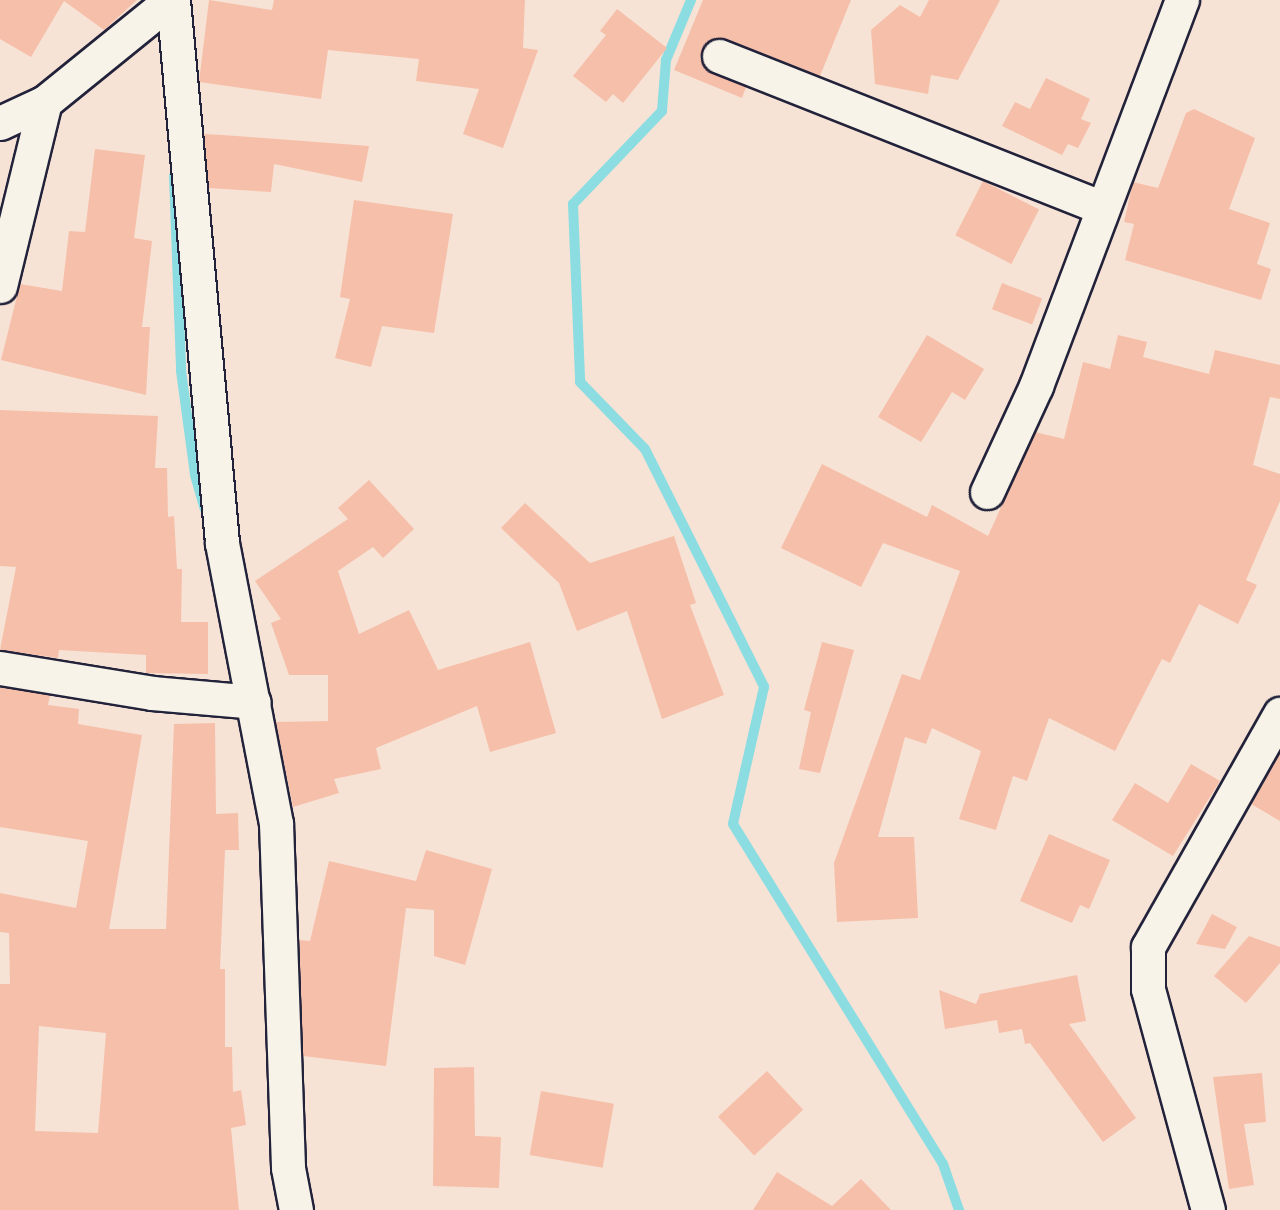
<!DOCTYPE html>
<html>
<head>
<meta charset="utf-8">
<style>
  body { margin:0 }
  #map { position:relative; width:1280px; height:1210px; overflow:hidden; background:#f7e3d5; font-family:Delius,sans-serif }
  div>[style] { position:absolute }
  .stream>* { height:10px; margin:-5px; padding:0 5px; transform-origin:5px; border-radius:5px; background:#8cdde2 }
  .building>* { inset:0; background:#f6bfaa; transform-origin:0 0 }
  .roads { filter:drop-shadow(2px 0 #22223b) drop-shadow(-2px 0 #22223b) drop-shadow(0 2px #22223b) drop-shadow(0 -2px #22223b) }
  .minor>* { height:33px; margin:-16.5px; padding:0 16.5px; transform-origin:16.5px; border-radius:16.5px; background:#f7f3e8 }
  span { translate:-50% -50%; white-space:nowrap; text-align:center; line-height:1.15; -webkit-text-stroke:5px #f7f3e8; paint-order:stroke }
</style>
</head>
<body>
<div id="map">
  <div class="stream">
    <div style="left:691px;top:0;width:65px;rotate:112.6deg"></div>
    <div style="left:666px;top:60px;width:51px;rotate:94.5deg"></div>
    <div style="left:662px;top:111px;width:129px;rotate:133.7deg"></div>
    <div style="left:573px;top:204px;width:178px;rotate:87.7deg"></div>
    <div style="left:580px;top:382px;width:93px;rotate:45.9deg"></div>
    <div style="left:645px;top:449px;width:266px;rotate:63.4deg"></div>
    <div style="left:764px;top:687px;width:140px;rotate:102.8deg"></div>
    <div style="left:733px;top:824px;width:400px;rotate:58.3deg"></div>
    <div style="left:943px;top:1164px;width:49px;rotate:70.8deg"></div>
    <div style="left:174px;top:176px;width:195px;rotate:87.9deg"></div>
    <div style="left:181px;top:371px;width:105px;rotate:82.3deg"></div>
    <div style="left:195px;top:475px;width:35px;rotate:74deg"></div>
  </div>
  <div class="building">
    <div style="clip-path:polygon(0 0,137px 0,104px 30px,64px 1px,31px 57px,0 39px)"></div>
    <div style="clip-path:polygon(209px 0,272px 10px,274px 0,525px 0,523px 48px,538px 50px,503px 148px,463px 134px,479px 89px,416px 81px,419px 59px,328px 50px,321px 99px,199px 82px)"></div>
    <div style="clip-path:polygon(703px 0,851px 0,820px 76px,726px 39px,707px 42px,700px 58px,704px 67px,746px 87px,742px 98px,674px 70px)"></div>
    <div style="clip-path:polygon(929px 0,1000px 0,958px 80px,931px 75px,928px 94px,875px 84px,871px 30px,900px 5px,920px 17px)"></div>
    <div style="clip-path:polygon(617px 9px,667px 48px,623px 103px,613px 94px,606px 102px,573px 76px,606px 35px,600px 31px)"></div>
    <div style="clip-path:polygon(1046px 78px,1090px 99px,1081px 119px,1091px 123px,1078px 148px,1068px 144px,1062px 155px,1002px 126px,1015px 102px,1030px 109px)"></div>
    <div style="clip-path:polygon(1194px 109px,1255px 138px,1229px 209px,1270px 223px,1257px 264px,1271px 269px,1261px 300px,1125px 260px,1134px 224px,1124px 222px,1133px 182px,1158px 188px,1186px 113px)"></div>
    <div style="clip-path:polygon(204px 134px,223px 135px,369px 146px,362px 182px,274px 164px,271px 192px,209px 188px)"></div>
    <div style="clip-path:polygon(95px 149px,145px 155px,134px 238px,152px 241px,142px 327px,150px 327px,146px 395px,1px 360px,20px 284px,62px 291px,69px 231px,85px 232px)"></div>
    <div style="left:983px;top:181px;width:63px;height:61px;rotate:27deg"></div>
    <div style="clip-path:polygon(354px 200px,453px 214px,434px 333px,382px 326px,371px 367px,335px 358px,350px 299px,340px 297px)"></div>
    <div style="left:1002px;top:283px;width:43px;height:28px;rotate:21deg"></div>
    <div style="clip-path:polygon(927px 335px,984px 369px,965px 400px,952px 392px,921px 442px,878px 417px)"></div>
    <div style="clip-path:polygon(1118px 335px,1147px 342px,1143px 357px,1209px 374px,1215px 350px,1280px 365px,1280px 399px,1270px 397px,1253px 465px,1280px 474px,1280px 501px,1246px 580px,1257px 585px,1238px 624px,1199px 604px,1170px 663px,1162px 659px,1115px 751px,1049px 718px,1027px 781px,1013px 776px,996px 830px,959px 819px,981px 751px,932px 728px,926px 744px,905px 737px,878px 837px,914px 837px,918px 918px,837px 922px,834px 863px,902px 674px,920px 680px,960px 571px,883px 543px,861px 587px,781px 548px,822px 464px,927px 517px,932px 505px,988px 536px,1035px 432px,1064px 439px,1083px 362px,1110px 369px)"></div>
    <div style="clip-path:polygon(0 410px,158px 416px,155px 468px,167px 468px,168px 517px,174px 516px,177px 569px,182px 569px,181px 622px,208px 622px,208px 674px,146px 673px,146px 655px,59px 650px,58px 658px,0 650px,16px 567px,0 566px)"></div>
    <div style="clip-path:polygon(369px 480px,414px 529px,383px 558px,373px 547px,338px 571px,359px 634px,409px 610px,438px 670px,530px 642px,556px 733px,490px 752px,477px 706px,376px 748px,381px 769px,334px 779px,339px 793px,293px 807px,276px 722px,328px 721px,328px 675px,289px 675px,271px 623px,281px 619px,255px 581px,348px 519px,338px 508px)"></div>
    <div style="clip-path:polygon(525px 503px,590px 563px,674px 536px,696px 603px,690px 605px,724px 695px,662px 719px,627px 611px,577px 631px,559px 583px,501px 528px)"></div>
    <div style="clip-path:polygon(822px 642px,854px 650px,820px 773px,799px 769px,811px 712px,804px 710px)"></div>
    <div style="clip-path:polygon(evenodd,0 687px,50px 695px,48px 705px,79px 709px,78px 724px,142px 735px,109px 929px,166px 929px,174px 724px,215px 723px,216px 814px,238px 813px,239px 850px,225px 850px,220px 969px,225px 969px,225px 1047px,232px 1047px,233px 1092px,241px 1090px,246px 1125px,231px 1128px,239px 1210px,0 1210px,0 984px,10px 984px,9px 933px,0 932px,0 893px,76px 908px,88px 841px,0 827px,0 687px,39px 1026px,106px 1033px,98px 1133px,35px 1131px,39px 1026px)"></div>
    <div style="clip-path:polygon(1280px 752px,1280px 821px,1251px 804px)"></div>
    <div style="clip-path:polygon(1191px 764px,1220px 781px,1173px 856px,1112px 820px,1135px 783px,1168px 803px)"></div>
    <div style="clip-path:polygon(1049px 834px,1110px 860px,1089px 909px,1080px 905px,1072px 923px,1020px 901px)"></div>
    <div style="clip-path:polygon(426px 850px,492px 869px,465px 965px,434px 956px,434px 910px,406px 908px,386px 1066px,303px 1056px,299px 940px,310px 941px,329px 861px,416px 881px)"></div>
    <div style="clip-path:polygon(1212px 914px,1237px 927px,1225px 949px,1196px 944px)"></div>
    <div style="clip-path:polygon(1249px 936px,1280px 947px,1280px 963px,1246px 1003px,1214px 976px)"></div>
    <div style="clip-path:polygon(1077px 975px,1086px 1021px,1069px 1024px,1136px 1118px,1103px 1142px,1030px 1043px,1025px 1044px,1022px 1029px,999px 1033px,997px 1020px,945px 1029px,939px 990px,976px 1004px,980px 994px)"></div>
    <div style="clip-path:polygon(474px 1067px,475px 1136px,501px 1137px,499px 1188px,433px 1186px,434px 1068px)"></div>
    <div style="left:767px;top:1071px;width:53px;height:67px;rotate:47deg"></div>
    <div style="clip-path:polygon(1262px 1073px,1266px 1122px,1244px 1124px,1254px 1185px,1229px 1189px,1213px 1077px)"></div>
    <div style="left:541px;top:1091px;width:74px;height:65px;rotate:10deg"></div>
    <div style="clip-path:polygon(777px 1172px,832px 1206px,861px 1179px,891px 1210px,753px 1210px)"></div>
  </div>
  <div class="roads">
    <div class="minor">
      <div style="left:173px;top:0;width:545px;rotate:84.84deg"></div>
      <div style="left:222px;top:543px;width:285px;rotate:79.1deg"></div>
      <div style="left:276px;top:823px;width:345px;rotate:88deg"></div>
      <div style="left:288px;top:1168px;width:43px;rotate:79.2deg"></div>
      <div style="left:719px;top:56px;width:412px;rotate:21.6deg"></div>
      <div style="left:0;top:123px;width:50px;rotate:-25deg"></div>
      <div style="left:45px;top:102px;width:162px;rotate:-39deg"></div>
      <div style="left:0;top:286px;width:189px;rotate:-76.3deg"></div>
      <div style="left:987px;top:492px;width:117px;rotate:-65.2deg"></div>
      <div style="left:1036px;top:386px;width:413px;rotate:-69.3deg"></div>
      <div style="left:0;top:668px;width:154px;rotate:9.3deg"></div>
      <div style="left:152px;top:693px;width:102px;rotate:5deg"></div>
      <div style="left:1208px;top:1210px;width:229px;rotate:-105.2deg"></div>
      <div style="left:1148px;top:989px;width:42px;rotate:-90deg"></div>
      <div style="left:1148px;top:947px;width:268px;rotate:-60.5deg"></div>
    </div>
  </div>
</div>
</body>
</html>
